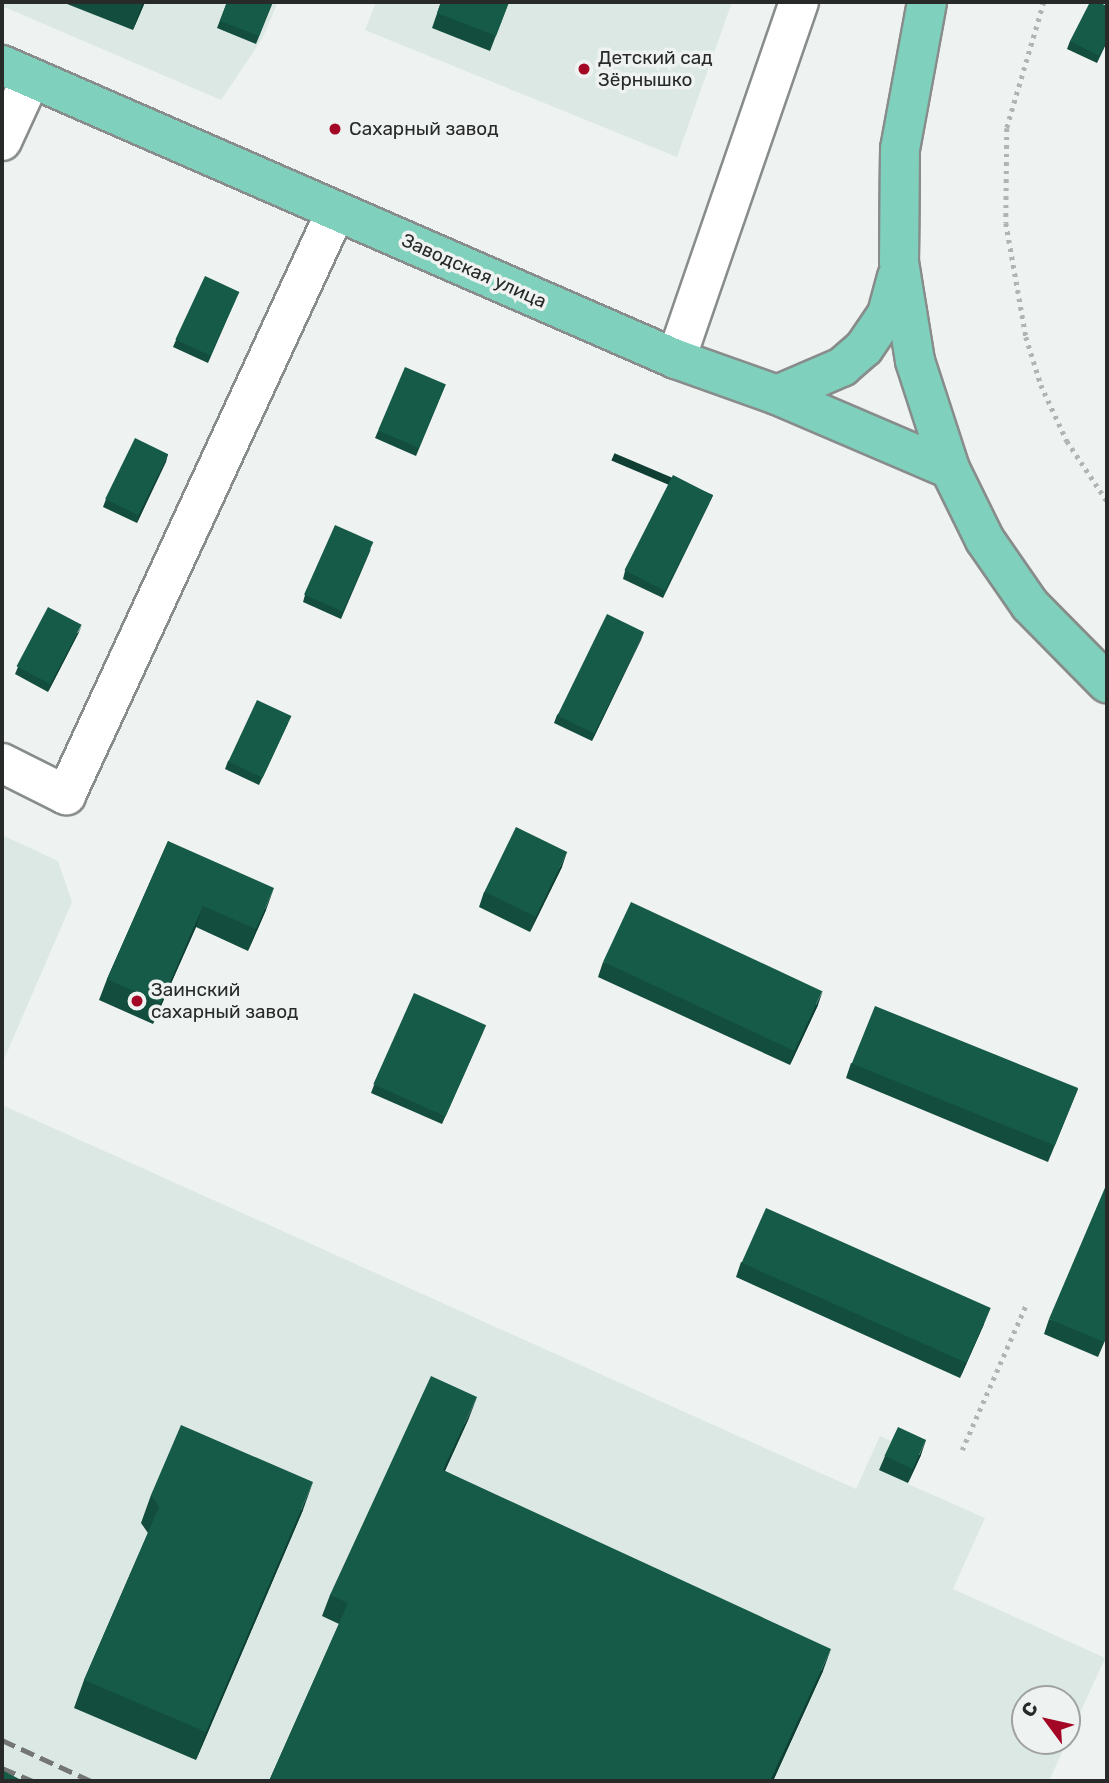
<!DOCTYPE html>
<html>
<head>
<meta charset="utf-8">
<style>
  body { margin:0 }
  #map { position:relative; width:1109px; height:1783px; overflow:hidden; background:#eef2f0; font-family:Rubik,sans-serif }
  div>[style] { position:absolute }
  .built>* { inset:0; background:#dce8e3 }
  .path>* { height:4.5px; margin-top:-2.25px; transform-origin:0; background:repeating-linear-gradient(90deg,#b0b4b2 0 3.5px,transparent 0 8.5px) }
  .roads { filter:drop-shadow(2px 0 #888c8b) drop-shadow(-2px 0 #888c8b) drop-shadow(0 2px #888c8b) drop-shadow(0 -2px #888c8b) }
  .minor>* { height:38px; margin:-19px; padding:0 19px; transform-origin:19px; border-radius:19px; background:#fff }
  .major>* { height:38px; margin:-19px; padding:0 19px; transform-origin:19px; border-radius:19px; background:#7fd0bc }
  .rail>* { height:5px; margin-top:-2.5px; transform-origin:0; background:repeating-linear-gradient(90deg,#747675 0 14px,transparent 0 21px) }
  .wall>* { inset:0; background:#134d3e }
  .shaded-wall>* { inset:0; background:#0f3f32; transform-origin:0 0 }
  .building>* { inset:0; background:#165a48; transform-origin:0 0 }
  .dots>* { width:19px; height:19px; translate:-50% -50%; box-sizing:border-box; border:4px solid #eef2f0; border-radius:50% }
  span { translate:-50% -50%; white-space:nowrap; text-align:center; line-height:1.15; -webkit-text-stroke:7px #eef2f0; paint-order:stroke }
  .poi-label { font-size:19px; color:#282a29 }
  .left { translate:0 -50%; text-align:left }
  .street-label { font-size:19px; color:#282a29 }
  .frame { position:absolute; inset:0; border:4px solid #282a29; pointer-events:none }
  .north { position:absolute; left:1011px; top:1685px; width:70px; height:70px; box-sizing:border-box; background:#eef2f0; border:2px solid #9fa2a0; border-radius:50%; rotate:303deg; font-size:19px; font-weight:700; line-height:28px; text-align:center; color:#282a29 }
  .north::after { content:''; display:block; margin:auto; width:24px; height:32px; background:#a40726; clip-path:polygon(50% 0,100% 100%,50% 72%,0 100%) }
</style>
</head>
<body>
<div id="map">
  <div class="built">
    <div style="clip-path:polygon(2px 2px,278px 2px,262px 39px,221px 100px,2px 6px)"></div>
    <div style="clip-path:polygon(376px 2px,732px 2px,677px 157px,365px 30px)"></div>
    <div style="clip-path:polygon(2px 835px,58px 861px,72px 902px,2px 1064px)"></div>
    <div style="clip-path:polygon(evenodd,2px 1105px,856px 1489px,880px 1436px,921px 1455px,908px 1484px,985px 1518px,953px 1589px,1105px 1658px,1049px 1781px,2px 1781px,2px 1105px,1025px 1699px,1067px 1699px,1067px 1741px,1025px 1741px,1025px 1699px)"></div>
  </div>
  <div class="path">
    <div style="left:1044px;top:2px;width:131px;rotate:106.4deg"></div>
    <div style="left:1007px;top:128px;width:95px;rotate:90.6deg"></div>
    <div style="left:1006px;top:223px;width:116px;rotate:80deg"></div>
    <div style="left:1026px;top:337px;width:50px;rotate:72.6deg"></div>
    <div style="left:1041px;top:385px;width:62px;rotate:65.1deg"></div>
    <div style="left:1067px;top:441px;width:72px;rotate:56.3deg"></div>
    <div style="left:962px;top:1450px;width:158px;rotate:-66.2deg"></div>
  </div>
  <div class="roads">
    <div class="minor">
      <div style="left:2px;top:141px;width:69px;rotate:-65.3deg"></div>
      <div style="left:676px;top:359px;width:378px;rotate:-71deg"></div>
      <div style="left:2px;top:763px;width:72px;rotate:26.6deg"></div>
      <div style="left:66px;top:795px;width:643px;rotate:-65.19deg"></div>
    </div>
    <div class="major">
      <div style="left:927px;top:2px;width:149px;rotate:100.4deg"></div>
      <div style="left:900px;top:149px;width:113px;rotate:90.5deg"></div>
      <div style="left:899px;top:262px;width:100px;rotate:80.8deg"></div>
      <div style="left:915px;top:361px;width:114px;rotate:72deg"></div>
      <div style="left:950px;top:469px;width:79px;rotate:63.8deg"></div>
      <div style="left:985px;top:540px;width:79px;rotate:55.3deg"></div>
      <div style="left:1030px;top:605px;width:110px;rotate:45.4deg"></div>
      <div style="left:2px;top:65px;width:735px;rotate:23.57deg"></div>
      <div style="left:676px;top:359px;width:107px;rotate:19.6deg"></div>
      <div style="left:777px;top:395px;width:188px;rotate:23.2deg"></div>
      <div style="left:777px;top:395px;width:71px;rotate:-23.3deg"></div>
      <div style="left:842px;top:367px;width:29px;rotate:-41deg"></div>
      <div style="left:864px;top:348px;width:41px;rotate:-55.9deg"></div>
      <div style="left:887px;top:314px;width:38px;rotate:-75deg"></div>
    </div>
  </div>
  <div class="rail">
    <div style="left:2px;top:1740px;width:98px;rotate:24.7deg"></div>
    <div style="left:2px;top:1768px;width:33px;rotate:23deg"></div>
  </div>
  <div class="wall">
    <div style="clip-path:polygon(62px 2px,145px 2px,133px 30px)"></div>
    <div style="clip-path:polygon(227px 2px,273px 2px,256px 44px,217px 28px)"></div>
    <div style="clip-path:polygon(441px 2px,509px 2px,490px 51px,432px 28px)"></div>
    <div style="clip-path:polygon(1070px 41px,1107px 42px,1097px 63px,1067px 49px)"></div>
    <div style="clip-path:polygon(236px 299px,208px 363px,173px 347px,176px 340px)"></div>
    <div style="clip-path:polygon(446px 384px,416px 456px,375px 438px,378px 431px)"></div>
    <div style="clip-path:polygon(168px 454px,137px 523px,103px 507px,106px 499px)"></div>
    <div style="clip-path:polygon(710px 502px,663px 598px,623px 579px,625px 571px)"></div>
    <div style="clip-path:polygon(371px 549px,341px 619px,303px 602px,305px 595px)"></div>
    <div style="clip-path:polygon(79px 632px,48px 692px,15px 674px,18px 667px)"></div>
    <div style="clip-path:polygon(644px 632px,592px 741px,554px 723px,557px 715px)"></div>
    <div style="clip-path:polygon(288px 723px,259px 785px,225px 769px,228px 761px)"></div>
    <div style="clip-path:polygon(168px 841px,266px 910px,248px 951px,196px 927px,153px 1024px,99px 1000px,107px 979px)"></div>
    <div style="clip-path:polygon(562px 867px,530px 932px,479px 907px,484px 892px)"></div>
    <div style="clip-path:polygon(603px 962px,818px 1005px,790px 1065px,598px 977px)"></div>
    <div style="clip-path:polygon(483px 1032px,442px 1124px,371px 1093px,374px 1085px)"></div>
    <div style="clip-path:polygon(851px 1063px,1078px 1089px,1048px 1162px,846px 1078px)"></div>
    <div style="clip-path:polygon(741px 1262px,984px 1324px,960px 1378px,736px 1277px)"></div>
    <div style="clip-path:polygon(1049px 1319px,1107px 1336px,1098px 1357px,1044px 1334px)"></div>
    <div style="clip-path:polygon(469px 1418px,445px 1471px,823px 1671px,773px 1781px,269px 1781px,339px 1624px,322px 1616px,330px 1595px)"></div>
    <div style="clip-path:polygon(921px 1455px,908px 1483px,879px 1470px,885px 1456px)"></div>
    <div style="clip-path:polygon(151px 1495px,303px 1510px,196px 1760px,74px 1708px,84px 1680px,148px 1533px,141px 1523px)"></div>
  </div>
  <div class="shaded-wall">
    <div style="clip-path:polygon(143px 2px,145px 2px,133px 30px,142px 4px)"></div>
    <div style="clip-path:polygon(168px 454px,166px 462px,137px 523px,139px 515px)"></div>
    <div style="left:713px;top:495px;width:8px;height:107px;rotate:113deg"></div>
    <div style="clip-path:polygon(82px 625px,79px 632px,48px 692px,51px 684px)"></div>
    <div style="clip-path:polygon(644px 632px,641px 640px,592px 741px,595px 733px)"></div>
    <div style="clip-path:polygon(567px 852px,562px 867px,530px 932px,536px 917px)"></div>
    <div style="clip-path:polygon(274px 888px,266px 910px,248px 951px,256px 929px)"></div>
    <div style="clip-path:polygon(203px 906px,196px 927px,153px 1024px,161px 1003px)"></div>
    <div style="clip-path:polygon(823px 990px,818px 1005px,790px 1065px,795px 1050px)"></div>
    <div style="clip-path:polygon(990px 1309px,984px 1324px,960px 1378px,965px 1363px)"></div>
    <div style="clip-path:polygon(477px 1397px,469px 1418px,435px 1492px,443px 1470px)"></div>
    <div style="clip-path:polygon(926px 1440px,921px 1455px,908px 1483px,913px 1469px)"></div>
    <div style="clip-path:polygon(313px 1482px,303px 1510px,196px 1760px,206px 1732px)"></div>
    <div style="clip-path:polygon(831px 1649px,823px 1671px,773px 1781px,770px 1781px)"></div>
  </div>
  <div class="building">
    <div style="clip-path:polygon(227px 2px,272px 2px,259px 36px,220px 21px)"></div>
    <div style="clip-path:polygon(441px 2px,509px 2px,496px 36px,437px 13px)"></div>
    <div style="clip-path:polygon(1090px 2px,1098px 2px,1107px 6px,1107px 40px,1099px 56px,1070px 41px)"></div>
    <div style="left:205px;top:276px;width:38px;height:70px;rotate:25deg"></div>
    <div style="left:405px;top:367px;width:44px;height:69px;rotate:23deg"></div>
    <div style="left:135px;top:438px;width:37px;height:68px;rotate:26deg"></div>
    <div style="left:673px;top:475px;width:45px;height:107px;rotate:27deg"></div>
    <div style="left:335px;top:525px;width:42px;height:76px;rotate:24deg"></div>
    <div style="left:48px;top:607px;width:38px;height:67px;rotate:28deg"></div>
    <div style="left:607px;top:614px;width:41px;height:113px;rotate:26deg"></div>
    <div style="left:257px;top:700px;width:38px;height:68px;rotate:25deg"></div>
    <div style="left:516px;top:827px;width:57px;height:72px;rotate:26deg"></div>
    <div style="clip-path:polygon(168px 841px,274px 888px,256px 929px,203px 906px,161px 1003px,107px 979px)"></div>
    <div style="left:631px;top:902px;width:211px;height:66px;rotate:25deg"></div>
    <div style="left:414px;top:993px;width:79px;height:100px;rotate:24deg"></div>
    <div style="left:875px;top:1006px;width:219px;height:62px;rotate:22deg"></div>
    <div style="clip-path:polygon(1107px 1183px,1107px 1334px,1104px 1342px,1049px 1319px)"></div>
    <div style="left:766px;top:1208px;width:246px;height:60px;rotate:24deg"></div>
    <div style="clip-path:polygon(431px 1376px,477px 1397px,443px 1470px,831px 1649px,770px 1781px,269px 1781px,348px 1603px,330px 1595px)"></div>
    <div style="clip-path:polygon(181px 1425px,313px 1482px,206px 1732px,84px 1680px,159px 1507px,151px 1495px)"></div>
    <div style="left:898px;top:1427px;width:31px;height:32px;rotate:25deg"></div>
    <div style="clip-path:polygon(2px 1770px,23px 1781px,2px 1781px)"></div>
  </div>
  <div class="dots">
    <div style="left:584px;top:69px;background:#a40726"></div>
    <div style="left:335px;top:129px;background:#a40726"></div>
    <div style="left:137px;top:1001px;background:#a40726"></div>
  </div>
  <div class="poi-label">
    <span class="left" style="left:598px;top:69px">Детский сад<br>Зёрнышко</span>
    <span class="left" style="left:349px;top:129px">Сахарный завод</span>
    <span class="left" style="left:151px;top:1001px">Заинский<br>сахарный завод</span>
  </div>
  <div class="street-label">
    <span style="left:474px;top:271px;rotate:24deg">Заводская улица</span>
  </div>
  <div class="frame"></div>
  <div class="north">С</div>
</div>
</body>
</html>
